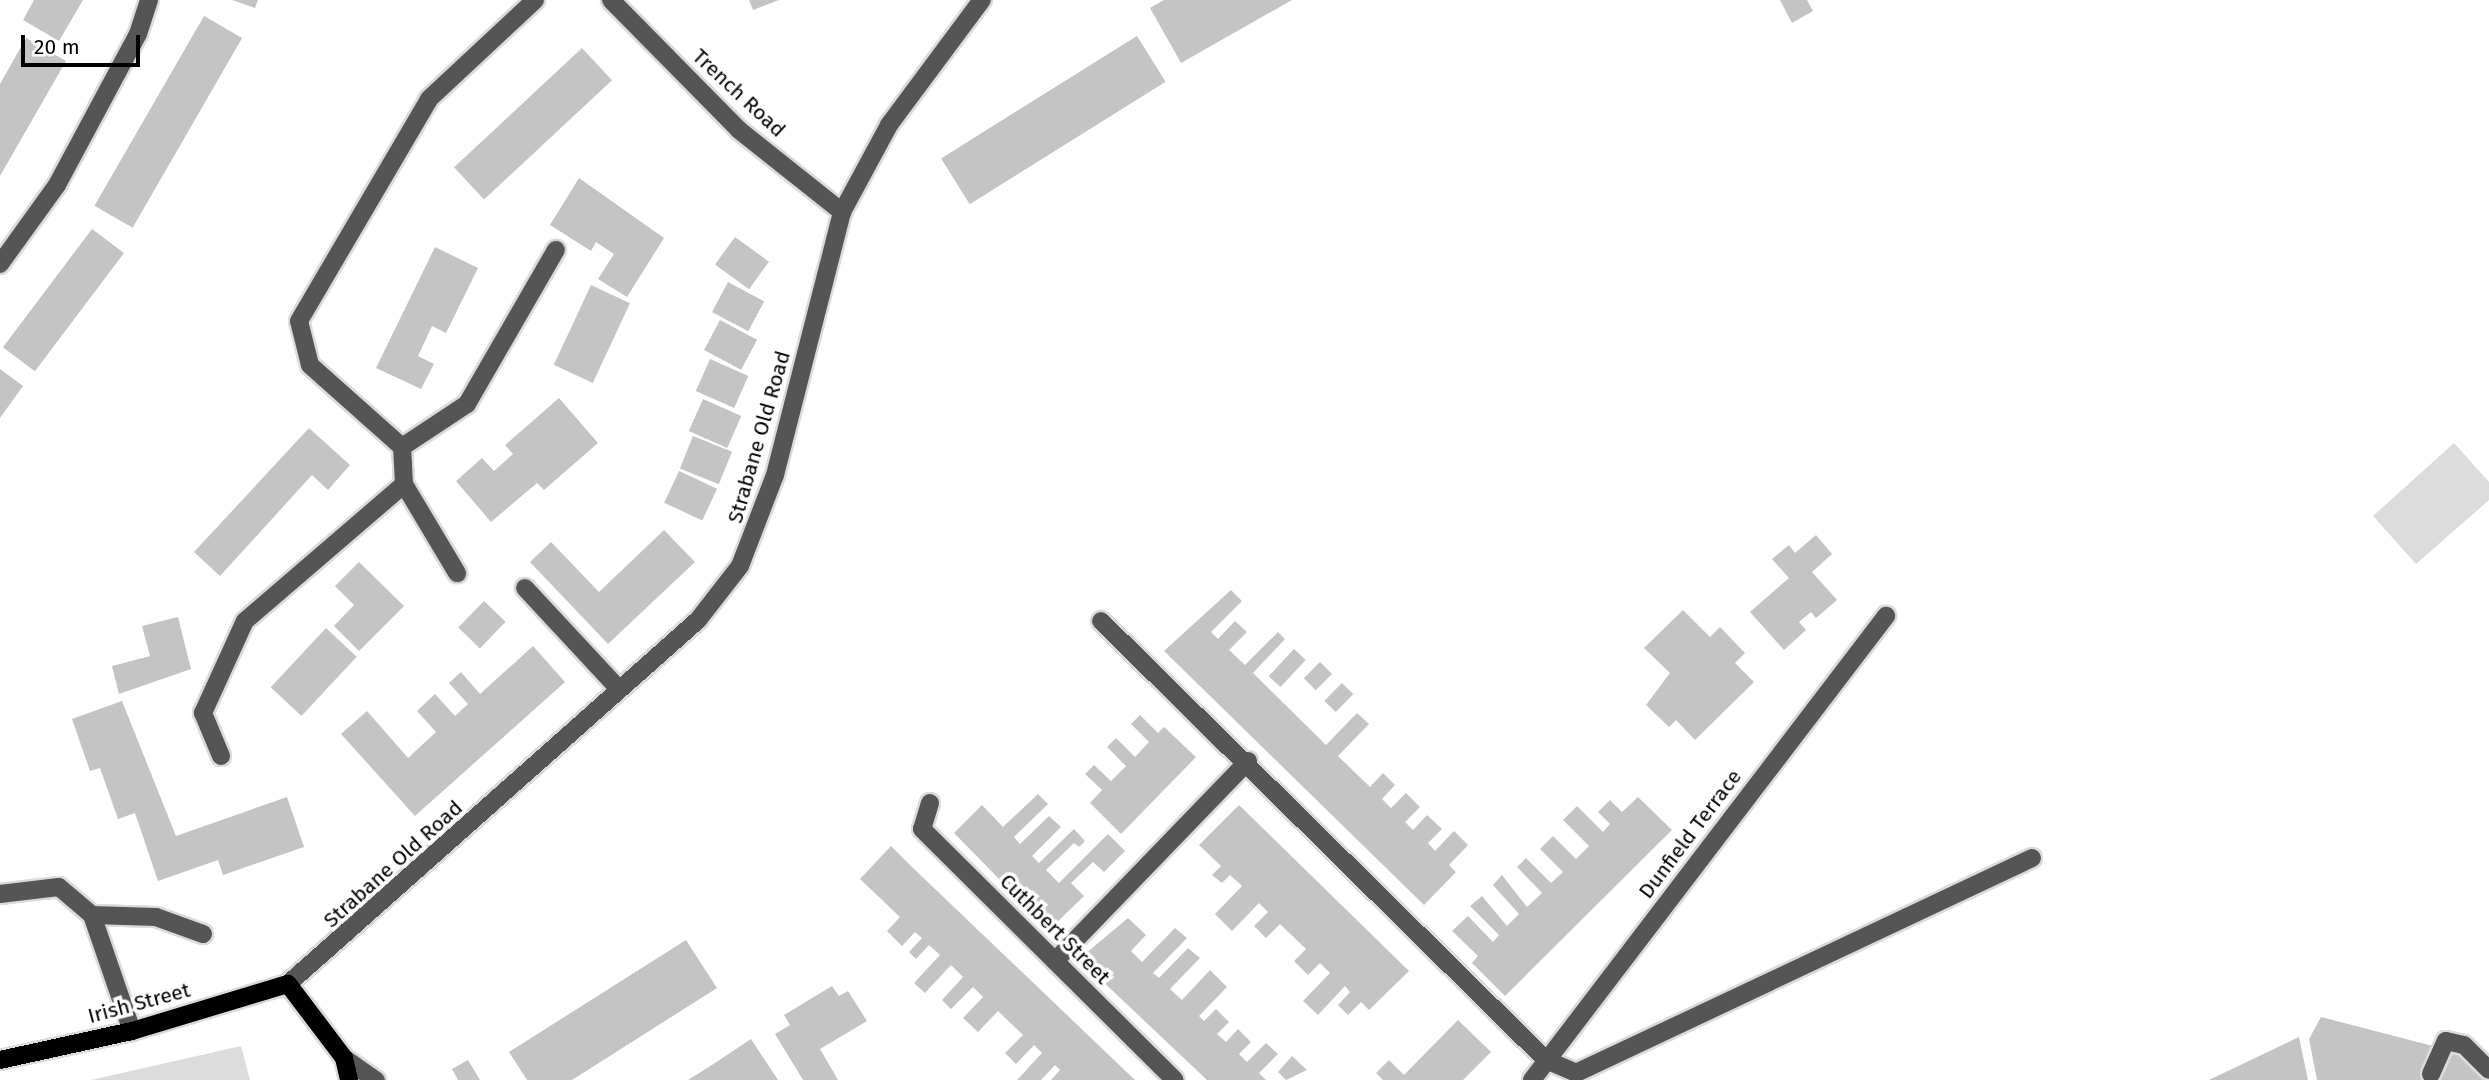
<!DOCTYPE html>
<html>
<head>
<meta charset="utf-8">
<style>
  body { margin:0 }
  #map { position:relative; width:2489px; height:1080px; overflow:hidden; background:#fff; font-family:"Fira Sans",sans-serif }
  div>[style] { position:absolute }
  .green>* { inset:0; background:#dcdcdc }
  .building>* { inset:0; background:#c4c4c4; transform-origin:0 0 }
  .roads { filter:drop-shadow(2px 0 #dbdbdb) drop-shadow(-2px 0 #dbdbdb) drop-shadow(0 2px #dbdbdb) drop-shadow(0 -2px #dbdbdb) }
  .minor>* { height:18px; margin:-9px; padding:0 9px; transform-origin:9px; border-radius:9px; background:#555 }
  .major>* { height:18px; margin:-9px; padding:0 9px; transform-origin:9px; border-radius:9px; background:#000 }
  span { translate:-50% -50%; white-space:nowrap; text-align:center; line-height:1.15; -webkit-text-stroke:7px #fff; paint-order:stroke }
  .street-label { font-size:21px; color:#000 }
  .scale { position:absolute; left:21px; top:35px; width:119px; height:32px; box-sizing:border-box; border:4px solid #000; border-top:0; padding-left:9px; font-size:21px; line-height:24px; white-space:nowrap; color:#000; -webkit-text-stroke:5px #fff; paint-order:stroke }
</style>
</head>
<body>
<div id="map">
  <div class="green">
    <div style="clip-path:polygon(2454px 443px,2489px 482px,2489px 500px,2416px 564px,2373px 516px)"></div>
    <div style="clip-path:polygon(241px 1046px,250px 1080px,91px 1080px)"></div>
  </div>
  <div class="building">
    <div style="clip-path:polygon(34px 0,83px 0,59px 41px,23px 20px)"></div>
    <div style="clip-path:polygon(232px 0,258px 0,255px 8px)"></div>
    <div style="clip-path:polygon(749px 0,779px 0,753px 10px)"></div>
    <div style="clip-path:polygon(1164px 0,1292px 0,1181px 63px,1150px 8px)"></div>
    <div style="clip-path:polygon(1780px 0,1807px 0,1813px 11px,1792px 23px)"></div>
    <div style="left:204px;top:16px;width:44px;height:219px;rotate:30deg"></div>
    <div style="left:1137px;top:36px;width:54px;height:231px;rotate:58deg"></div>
    <div style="clip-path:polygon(26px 38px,66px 61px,0 176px,0 84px)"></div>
    <div style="left:582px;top:48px;width:44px;height:175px;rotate:47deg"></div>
    <div style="clip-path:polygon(579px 178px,664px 238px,627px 297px,598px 279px,614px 254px,596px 242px,591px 251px,550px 225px)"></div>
    <div style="left:92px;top:229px;width:40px;height:148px;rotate:37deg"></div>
    <div style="left:735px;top:237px;width:42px;height:34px;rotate:36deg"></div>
    <div style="clip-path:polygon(435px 247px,478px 268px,446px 333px,432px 326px,418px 356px,434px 364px,421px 389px,376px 368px)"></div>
    <div style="left:728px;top:282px;width:41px;height:34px;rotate:28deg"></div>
    <div style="left:591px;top:285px;width:43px;height:88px;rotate:25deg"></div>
    <div style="left:720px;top:320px;width:42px;height:34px;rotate:28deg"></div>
    <div style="left:710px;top:359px;width:42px;height:35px;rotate:24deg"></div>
    <div style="clip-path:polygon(0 369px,23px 386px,0 418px)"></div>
    <div style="clip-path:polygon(559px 398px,598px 443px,544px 490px,537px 483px,491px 522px,456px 481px,482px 458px,494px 471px,513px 454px,505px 445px)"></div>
    <div style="left:703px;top:399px;width:42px;height:35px;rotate:24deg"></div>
    <div style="clip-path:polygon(309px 428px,350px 465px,328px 490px,312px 475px,220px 576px,194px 552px)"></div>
    <div style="left:693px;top:436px;width:42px;height:35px;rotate:22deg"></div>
    <div style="left:679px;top:471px;width:42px;height:35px;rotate:25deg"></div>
    <div style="clip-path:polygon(664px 530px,695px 562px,608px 644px,530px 562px,551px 542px,599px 592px)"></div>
    <div style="clip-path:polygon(1816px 535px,1832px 554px,1812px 572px,1837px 600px,1816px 618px,1811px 612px,1799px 622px,1806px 630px,1784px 650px,1750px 612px,1789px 578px,1772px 559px,1789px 545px,1795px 553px)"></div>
    <div style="clip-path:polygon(359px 562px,404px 606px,359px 651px,334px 626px,354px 605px,335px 586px)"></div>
    <div style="clip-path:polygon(1231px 590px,1242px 601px,1211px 632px,1218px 639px,1235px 621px,1247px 632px,1229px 650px,1245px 665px,1278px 632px,1285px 639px,1253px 673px,1326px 745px,1357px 713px,1369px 724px,1338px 756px,1370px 787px,1383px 773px,1395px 785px,1382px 799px,1391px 808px,1406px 793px,1420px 807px,1405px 822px,1413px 830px,1427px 815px,1442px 829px,1428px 843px,1435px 851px,1454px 831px,1468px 845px,1449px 865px,1456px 872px,1424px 905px,1164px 651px)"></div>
    <div style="left:484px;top:601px;width:30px;height:37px;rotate:44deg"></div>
    <div style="clip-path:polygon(1683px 610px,1710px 637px,1720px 627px,1745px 653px,1735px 663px,1754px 682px,1695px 740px,1676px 720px,1669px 727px,1646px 705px,1670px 673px,1644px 648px)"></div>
    <div style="clip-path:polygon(178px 617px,191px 669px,119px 694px,112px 666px,150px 656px,142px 626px)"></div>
    <div style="left:326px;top:628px;width:42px;height:81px;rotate:43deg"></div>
    <div style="clip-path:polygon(533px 646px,565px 682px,415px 816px,341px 734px,367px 711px,408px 758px,436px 732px,417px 711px,435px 694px,455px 716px,468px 704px,449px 683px,461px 672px,480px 694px)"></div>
    <div style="left:1294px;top:649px;width:16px;height:37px;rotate:43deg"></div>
    <div style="left:1320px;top:662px;width:17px;height:23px;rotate:45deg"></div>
    <div style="left:1342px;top:683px;width:16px;height:25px;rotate:45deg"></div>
    <div style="clip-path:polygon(122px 701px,176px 836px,287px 797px,304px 847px,223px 875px,218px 860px,158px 881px,135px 813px,118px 819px,100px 768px,90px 771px,72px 719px)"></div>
    <div style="clip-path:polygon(1140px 715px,1158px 733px,1164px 727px,1196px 757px,1121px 834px,1090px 803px,1102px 790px,1085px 774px,1094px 765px,1111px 781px,1126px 766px,1107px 747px,1116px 738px,1135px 757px,1149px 742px,1131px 724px)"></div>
    <div style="clip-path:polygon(1038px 794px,1048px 804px,1014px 837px,1020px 844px,1049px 816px,1061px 827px,1032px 856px,1039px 863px,1074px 829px,1085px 841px,1079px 847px,1074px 843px,1046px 870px,1059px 883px,1108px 834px,1125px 851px,1104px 872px,1093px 862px,1071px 883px,1084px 896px,1049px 930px,954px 833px,982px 805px,1003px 827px)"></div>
    <div style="clip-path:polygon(1638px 797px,1672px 830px,1505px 996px,1472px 963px,1478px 956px,1452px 931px,1468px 916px,1493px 942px,1499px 935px,1470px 906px,1482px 896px,1507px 926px,1519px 914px,1493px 885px,1502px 875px,1527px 907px,1542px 893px,1517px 867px,1526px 858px,1551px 883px,1563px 872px,1540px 849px,1553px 836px,1576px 859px,1589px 846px,1563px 820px,1577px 806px,1603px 832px,1610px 824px,1598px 812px,1610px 800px,1622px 812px)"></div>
    <div style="clip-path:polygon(1239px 805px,1409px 971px,1369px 1010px,1361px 1002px,1348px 1015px,1338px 1005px,1350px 992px,1345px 986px,1318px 1015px,1303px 1001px,1330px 973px,1320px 963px,1308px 975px,1294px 961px,1306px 949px,1280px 924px,1266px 938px,1254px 926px,1268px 912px,1259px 903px,1232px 931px,1215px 914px,1242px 886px,1230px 875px,1222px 883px,1212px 875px,1221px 866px,1199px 845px)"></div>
    <div style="clip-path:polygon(891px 846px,911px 866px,1135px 1080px,1051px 1080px,1060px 1070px,1055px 1065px,1041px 1080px,1017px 1080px,1042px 1053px,1034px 1045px,1016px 1064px,1005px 1053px,1023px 1035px,998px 1011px,978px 1032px,963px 1018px,983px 997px,973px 987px,951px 1009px,942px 1000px,963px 977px,951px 965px,925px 993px,914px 983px,940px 955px,929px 945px,916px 959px,909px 952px,922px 938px,915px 932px,902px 946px,887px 931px,900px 917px,860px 879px)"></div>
    <div style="clip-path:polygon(1128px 918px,1146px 935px,1131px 951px,1142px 962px,1175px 928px,1187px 938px,1153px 973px,1159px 978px,1188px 948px,1200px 958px,1170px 989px,1182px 1000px,1210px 970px,1227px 987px,1199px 1016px,1204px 1021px,1216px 1009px,1229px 1022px,1217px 1034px,1226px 1042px,1238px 1029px,1251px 1042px,1239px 1054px,1247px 1062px,1266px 1043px,1278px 1054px,1259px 1073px,1266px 1080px,1207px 1080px,1079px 959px)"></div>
    <div style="clip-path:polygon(686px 940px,717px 988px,572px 1080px,527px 1080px,509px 1052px)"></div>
    <div style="clip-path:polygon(832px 986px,839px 996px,848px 991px,867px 1021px,820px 1049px,838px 1080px,803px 1080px,775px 1034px,790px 1025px,784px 1015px)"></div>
    <div style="clip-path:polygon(2321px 1017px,2433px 1046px,2441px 1033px,2466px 1039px,2489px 1061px,2489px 1080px,2317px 1080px,2309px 1039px)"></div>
    <div style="clip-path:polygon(1458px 1020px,1491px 1052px,1463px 1080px,1383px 1080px,1376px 1073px,1389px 1060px,1404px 1075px)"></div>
    <div style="clip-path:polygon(2299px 1037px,2308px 1080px,2209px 1080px)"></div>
    <div style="clip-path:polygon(751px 1039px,778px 1080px,688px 1080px,715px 1063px)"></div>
    <div style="clip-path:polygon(1292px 1056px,1307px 1070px,1286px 1080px,1278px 1072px)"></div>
    <div style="clip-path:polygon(468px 1060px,480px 1080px,458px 1080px,452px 1069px)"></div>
  </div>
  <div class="roads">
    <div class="minor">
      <div style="left:611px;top:0;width:182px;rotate:45.4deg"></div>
      <div style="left:739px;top:130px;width:132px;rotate:38.5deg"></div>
      <div style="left:0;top:264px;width:97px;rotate:-54.2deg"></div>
      <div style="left:57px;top:185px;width:171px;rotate:-61.8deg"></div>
      <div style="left:138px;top:34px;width:36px;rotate:-72deg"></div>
      <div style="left:402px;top:447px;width:123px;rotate:-138.3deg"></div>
      <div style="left:310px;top:365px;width:45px;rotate:-104deg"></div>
      <div style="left:299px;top:321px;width:257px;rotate:-59.6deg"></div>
      <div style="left:429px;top:99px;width:145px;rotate:-43deg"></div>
      <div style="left:404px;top:484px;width:104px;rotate:59.2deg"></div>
      <div style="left:525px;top:588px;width:138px;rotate:47.1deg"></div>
      <div style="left:1101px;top:621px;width:625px;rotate:44.61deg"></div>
      <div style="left:1546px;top:1060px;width:33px;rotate:23deg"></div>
      <div style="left:1576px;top:1073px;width:504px;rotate:-25.24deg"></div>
      <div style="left:221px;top:756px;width:47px;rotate:-112.7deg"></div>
      <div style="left:203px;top:713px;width:101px;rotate:-65.5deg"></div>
      <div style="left:245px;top:621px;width:210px;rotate:-40.7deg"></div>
      <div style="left:404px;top:484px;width:37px;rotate:-93deg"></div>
      <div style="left:402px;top:447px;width:78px;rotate:-33.5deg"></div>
      <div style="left:467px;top:404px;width:178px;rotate:-60deg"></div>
      <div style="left:930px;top:803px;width:27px;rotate:107deg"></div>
      <div style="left:922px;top:829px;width:356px;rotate:44.8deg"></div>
      <div style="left:0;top:894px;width:59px;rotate:-6.8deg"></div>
      <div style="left:59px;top:887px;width:43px;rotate:40.3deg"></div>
      <div style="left:92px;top:915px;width:123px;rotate:71deg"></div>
      <div style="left:92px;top:915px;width:64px;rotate:1.8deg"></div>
      <div style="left:156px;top:917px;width:50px;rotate:19.9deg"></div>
      <div style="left:1055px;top:961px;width:278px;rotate:-46deg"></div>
      <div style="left:288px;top:984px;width:548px;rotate:-41.6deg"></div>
      <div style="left:698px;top:620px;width:68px;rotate:-52.1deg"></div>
      <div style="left:740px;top:566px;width:97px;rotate:-69deg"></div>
      <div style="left:775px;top:475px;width:271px;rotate:-75.7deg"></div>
      <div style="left:842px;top:212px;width:99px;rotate:-61.6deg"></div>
      <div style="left:889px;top:125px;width:156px;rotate:-53.4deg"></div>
      <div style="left:344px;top:1058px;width:39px;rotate:35deg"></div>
      <div style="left:2431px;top:1074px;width:36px;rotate:-66deg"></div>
      <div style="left:2446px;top:1041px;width:18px;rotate:13deg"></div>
      <div style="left:2464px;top:1045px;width:35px;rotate:45deg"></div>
      <div style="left:1532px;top:1080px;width:584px;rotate:-52.66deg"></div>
    </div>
    <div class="major">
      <div style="left:0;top:1060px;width:135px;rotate:-12.4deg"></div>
      <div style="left:132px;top:1031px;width:163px;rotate:-16.8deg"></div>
      <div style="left:288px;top:984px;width:93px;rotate:52.9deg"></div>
      <div style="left:344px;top:1058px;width:23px;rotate:77deg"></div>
    </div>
  </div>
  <div class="street-label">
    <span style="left:739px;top:93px;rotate:43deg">Trench Road</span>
    <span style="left:759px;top:437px;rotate:-74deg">Strabane Old Road</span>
    <span style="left:1690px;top:834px;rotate:-53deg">Dunfield Terrace</span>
    <span style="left:393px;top:864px;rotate:-42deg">Strabane Old Road</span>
    <span style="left:1055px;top:929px;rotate:45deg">Cuthbert Street</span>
    <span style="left:139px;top:1003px;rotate:-15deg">Irish Street</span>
  </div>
  <div class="scale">20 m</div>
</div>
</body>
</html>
